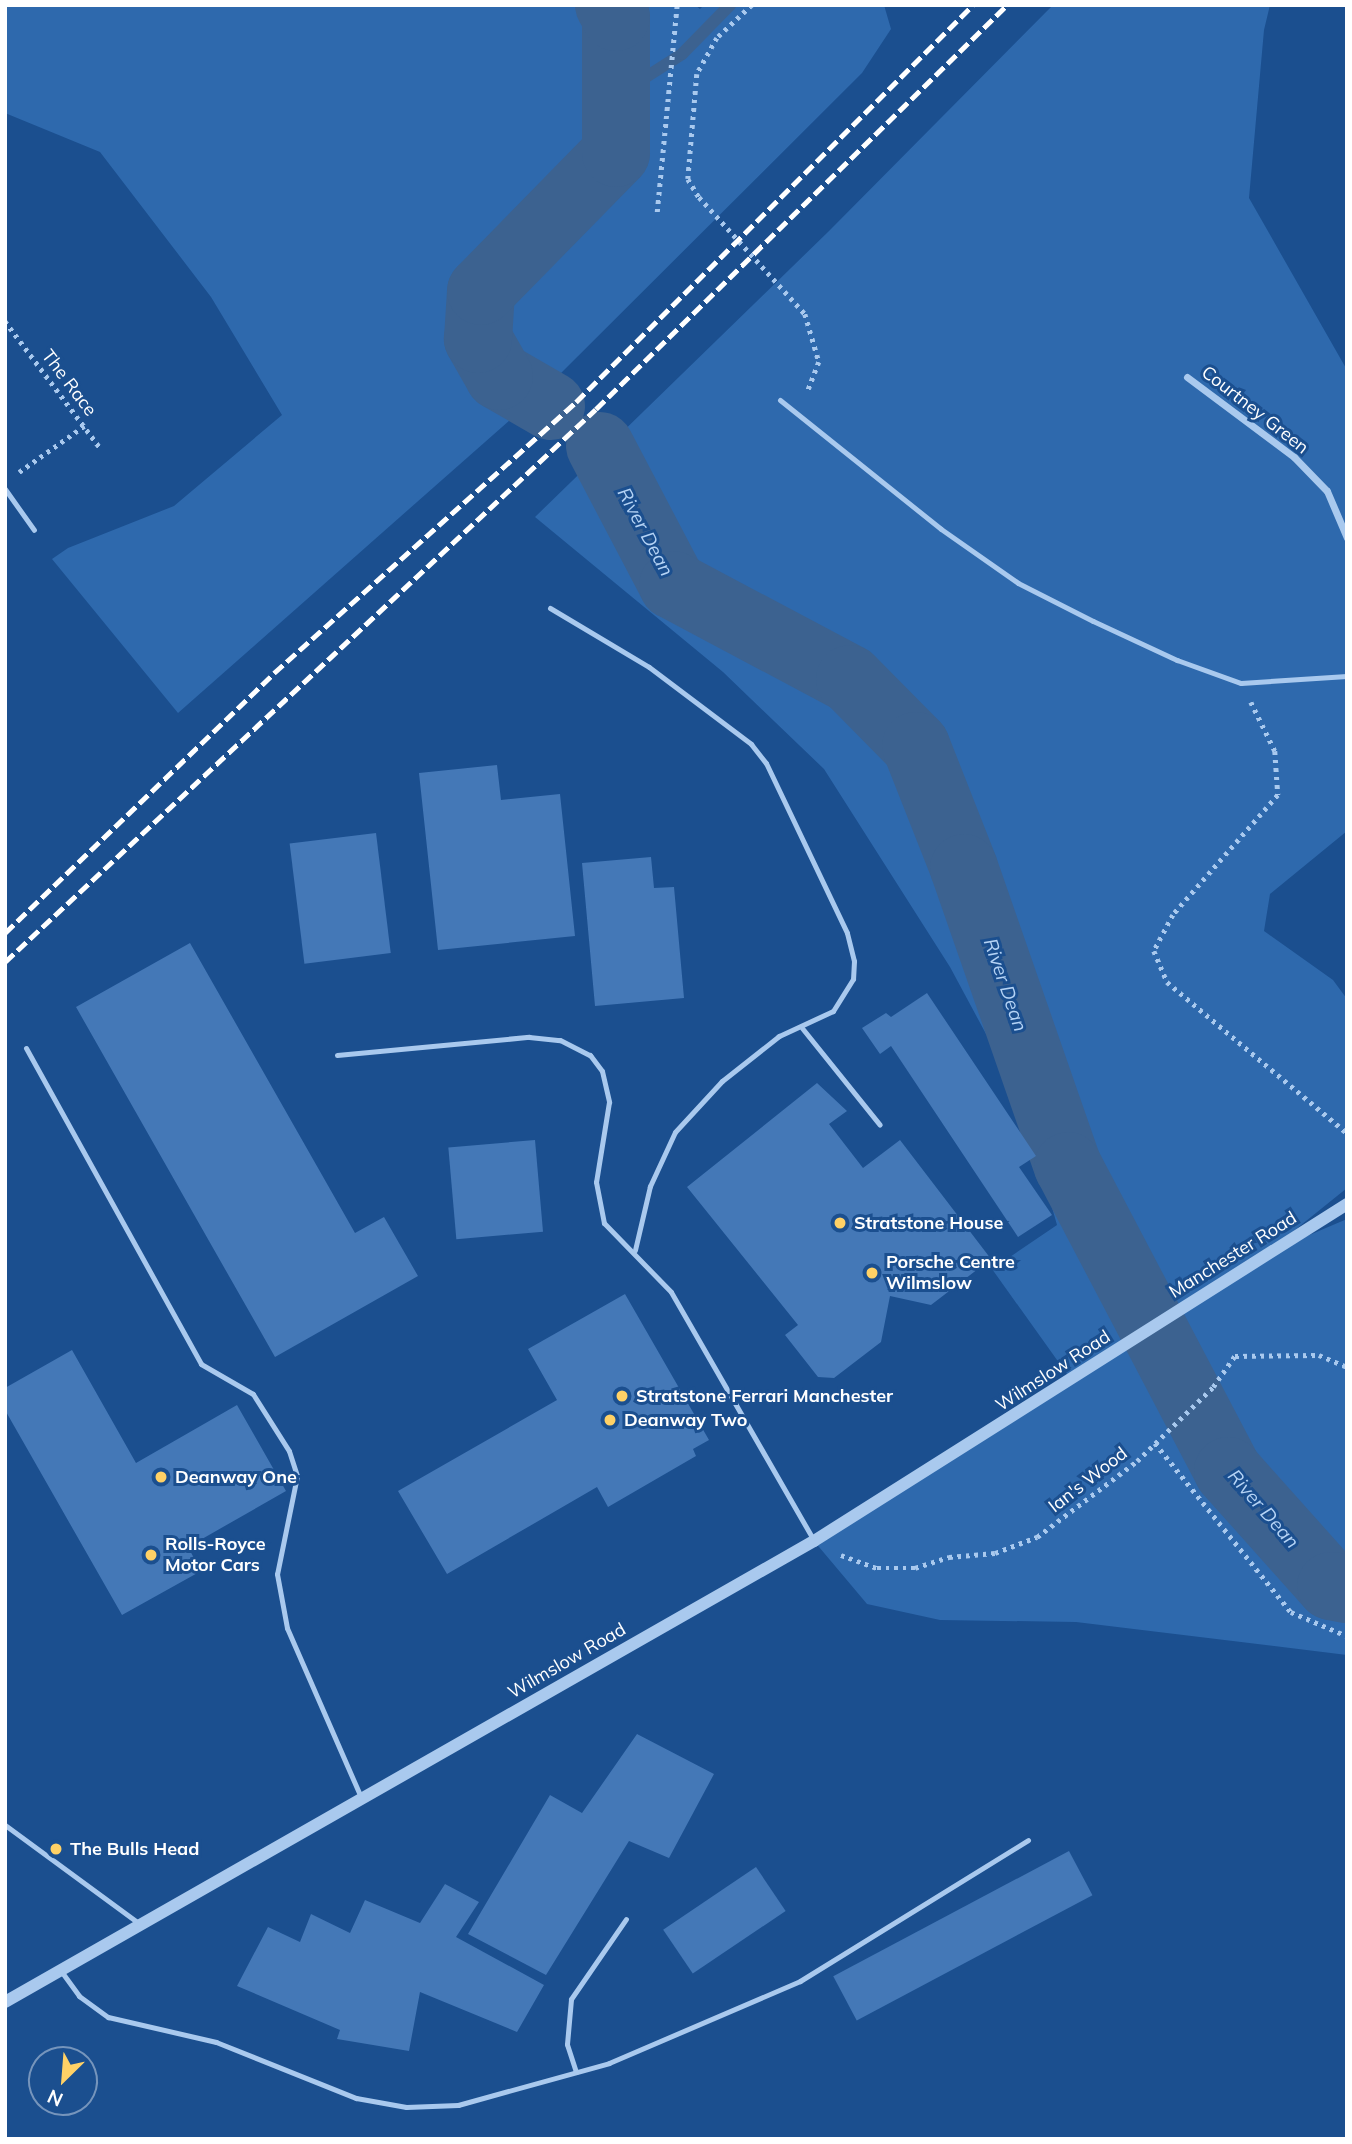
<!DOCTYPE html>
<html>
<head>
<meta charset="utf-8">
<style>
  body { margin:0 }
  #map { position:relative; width:1352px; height:2144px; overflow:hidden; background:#1b4f8f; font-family:Mulish,sans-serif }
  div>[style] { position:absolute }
  .green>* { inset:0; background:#2e69ad }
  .stream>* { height:12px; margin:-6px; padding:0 6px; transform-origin:6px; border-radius:6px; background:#3c6290 }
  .river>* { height:68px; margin:-34px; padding:0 34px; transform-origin:34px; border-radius:34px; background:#3c6290 }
  .building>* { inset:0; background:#4478b7; transform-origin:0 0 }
  .path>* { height:4.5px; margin-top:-2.25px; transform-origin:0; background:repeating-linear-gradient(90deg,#a9c9ee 0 3.5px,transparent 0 8.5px) }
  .service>* { height:5px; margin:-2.5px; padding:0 2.5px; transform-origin:2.5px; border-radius:2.5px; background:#a9c9ee }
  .minor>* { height:7px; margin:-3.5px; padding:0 3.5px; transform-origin:3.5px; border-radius:3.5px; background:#a9c9ee }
  .tertiary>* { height:12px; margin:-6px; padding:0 6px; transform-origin:6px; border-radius:6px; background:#a9c9ee }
  .rail>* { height:5px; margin-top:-2.5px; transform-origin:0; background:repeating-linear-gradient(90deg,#fff 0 12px,transparent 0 17px) }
  .dots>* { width:19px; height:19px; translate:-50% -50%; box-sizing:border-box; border:4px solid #1b4f8f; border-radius:50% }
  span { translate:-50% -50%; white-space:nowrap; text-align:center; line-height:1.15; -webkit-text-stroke:6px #1b4f8f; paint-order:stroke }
  .street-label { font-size:18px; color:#fff }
  .poi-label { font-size:18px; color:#fff; font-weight:700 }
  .left { translate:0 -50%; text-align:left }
  .water-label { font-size:19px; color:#b5d3f5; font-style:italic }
  .frame { position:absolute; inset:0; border:7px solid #fff; pointer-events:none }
  .north { position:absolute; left:28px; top:2046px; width:70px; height:70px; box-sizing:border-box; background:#1b4f8f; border:2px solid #7695bc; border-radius:50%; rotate:205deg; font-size:19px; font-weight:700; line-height:28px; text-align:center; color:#fff }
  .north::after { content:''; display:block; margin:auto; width:24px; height:32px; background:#ffd166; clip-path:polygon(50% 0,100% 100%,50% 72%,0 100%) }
</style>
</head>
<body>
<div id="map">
  <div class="green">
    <div style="clip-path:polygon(5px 5px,695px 5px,700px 9px,704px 5px,884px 5px,891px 29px,862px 73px,545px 389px,178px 713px,52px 559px,68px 548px,174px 506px,282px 415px,211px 297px,100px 152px,5px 113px)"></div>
    <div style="clip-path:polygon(1053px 5px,1270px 5px,1264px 30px,1249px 198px,1347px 370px,1347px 831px,1270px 894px,1264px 931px,1333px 980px,1347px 999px,1347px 1188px,1265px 1254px,1347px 1219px,1347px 1655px,1076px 1622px,940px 1620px,867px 1604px,814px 1541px,1072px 1381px,992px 1269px,1057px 1225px,1021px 1099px,950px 967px,824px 769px,723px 672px,535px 517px,829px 231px)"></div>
  </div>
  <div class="stream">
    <div style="left:613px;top:98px;width:82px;rotate:-32.5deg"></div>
    <div style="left:682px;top:54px;width:69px;rotate:-45.6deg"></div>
  </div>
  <div class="river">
    <div style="left:551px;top:406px;width:60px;rotate:-150deg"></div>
    <div style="left:499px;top:376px;width:43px;rotate:-119.6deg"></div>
    <div style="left:478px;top:339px;width:48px;rotate:-86.4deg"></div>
    <div style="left:481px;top:291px;width:193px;rotate:-45.6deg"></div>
    <div style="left:616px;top:153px;width:136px;rotate:-90deg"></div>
    <div style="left:616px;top:17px;width:14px;rotate:-120deg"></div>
    <div style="left:600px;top:446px;width:157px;rotate:62.3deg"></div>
    <div style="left:673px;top:585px;width:200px;rotate:28deg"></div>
    <div style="left:850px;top:679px;width:94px;rotate:45.4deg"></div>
    <div style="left:916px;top:746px;width:131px;rotate:68.5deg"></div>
    <div style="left:964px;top:868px;width:316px;rotate:70.8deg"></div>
    <div style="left:1068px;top:1166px;width:344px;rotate:62.3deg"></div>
    <div style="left:1228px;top:1471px;width:154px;rotate:48.2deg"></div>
    <div style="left:1331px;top:1586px;width:16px;rotate:11deg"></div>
  </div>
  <div class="building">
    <div style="clip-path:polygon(497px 765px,501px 800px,560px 794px,575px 936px,438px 950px,419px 773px)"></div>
    <div style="left:376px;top:833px;width:121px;height:87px;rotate:83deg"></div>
    <div style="clip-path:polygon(651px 857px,654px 888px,674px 887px,684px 998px,595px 1006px,582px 863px)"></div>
    <div style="clip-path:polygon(190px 943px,355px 1233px,384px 1217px,418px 1276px,275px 1357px,76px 1007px)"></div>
    <div style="clip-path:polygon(927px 993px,1036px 1156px,1019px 1167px,1052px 1215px,1018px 1237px,891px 1046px,880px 1054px,862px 1028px,886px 1013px,891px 1017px)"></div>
    <div style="clip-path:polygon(817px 1083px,847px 1111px,829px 1124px,863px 1168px,900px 1140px,991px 1259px,931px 1305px,890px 1296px,881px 1342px,834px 1378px,818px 1377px,785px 1335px,798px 1325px,687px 1187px)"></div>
    <div style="left:535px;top:1140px;width:92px;height:87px;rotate:85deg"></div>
    <div style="clip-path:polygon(625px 1294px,709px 1440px,693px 1449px,696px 1456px,608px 1507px,597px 1487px,447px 1574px,398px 1491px,557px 1400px,528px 1349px)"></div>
    <div style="clip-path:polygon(72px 1350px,136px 1463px,237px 1405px,286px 1491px,188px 1547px,201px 1571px,122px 1615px,5px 1410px,5px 1388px)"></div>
    <div style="clip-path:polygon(637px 1734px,714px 1774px,669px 1858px,629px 1841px,546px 1975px,468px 1934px,550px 1795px,582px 1813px)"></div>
    <div style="left:1069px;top:1851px;width:50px;height:267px;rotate:62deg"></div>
    <div style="left:756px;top:1867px;width:53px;height:112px;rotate:56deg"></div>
    <div style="clip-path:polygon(445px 1884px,479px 1902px,456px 1937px,544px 1985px,517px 2032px,420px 1992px,409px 2051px,337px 2039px,340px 2030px,237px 1986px,268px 1927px,300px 1942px,311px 1914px,350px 1933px,365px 1900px,420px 1923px)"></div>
  </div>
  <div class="path">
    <div style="left:752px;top:5px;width:48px;rotate:136.7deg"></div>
    <div style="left:717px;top:38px;width:41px;rotate:119.1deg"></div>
    <div style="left:697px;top:74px;width:105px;rotate:94.9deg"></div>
    <div style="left:688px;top:179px;width:21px;rotate:59deg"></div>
    <div style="left:699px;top:197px;width:158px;rotate:47.8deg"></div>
    <div style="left:805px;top:314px;width:50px;rotate:73.7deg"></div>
    <div style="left:819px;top:362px;width:33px;rotate:111deg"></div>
    <div style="left:657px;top:212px;width:208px;rotate:-84.5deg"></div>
    <div style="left:5px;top:321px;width:161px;rotate:53.1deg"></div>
    <div style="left:19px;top:472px;width:80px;rotate:-35.3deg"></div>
    <div style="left:1251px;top:702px;width:55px;rotate:63.9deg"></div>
    <div style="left:1275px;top:751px;width:44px;rotate:86.1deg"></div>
    <div style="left:1278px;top:795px;width:159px;rotate:131.2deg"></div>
    <div style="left:1173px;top:915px;width:41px;rotate:117.8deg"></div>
    <div style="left:1154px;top:951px;width:34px;rotate:67deg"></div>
    <div style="left:1167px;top:982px;width:235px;rotate:40deg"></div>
    <div style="left:1155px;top:1443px;width:217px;rotate:51.2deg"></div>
    <div style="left:1291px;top:1612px;width:61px;rotate:23.2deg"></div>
    <div style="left:841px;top:1555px;width:38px;rotate:20deg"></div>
    <div style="left:877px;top:1568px;width:38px"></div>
    <div style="left:915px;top:1568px;width:36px;rotate:-18deg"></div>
    <div style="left:949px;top:1557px;width:46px;rotate:-5deg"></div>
    <div style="left:995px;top:1553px;width:45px;rotate:-20.9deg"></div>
    <div style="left:1037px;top:1537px;width:126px;rotate:-37.2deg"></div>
    <div style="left:1137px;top:1461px;width:106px;rotate:-44.2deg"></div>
    <div style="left:1213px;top:1387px;width:38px;rotate:-55deg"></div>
    <div style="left:1235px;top:1356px;width:84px;rotate:-0.7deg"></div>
    <div style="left:1319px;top:1355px;width:30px;rotate:23deg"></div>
  </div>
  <div class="service">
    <div style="left:780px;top:400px;width:206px;rotate:38.7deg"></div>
    <div style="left:941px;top:529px;width:94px;rotate:35deg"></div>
    <div style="left:1018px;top:583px;width:84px;rotate:26.9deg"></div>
    <div style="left:1093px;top:621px;width:93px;rotate:24.9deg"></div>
    <div style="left:1177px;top:660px;width:68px;rotate:19.8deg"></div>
    <div style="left:1241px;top:683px;width:106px;rotate:-3.8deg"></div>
    <div style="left:5px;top:489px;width:50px;rotate:54.7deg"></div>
    <div style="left:550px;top:608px;width:115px;rotate:30.8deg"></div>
    <div style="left:649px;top:667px;width:128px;rotate:37deg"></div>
    <div style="left:751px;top:744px;width:24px;rotate:52deg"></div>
    <div style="left:766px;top:763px;width:188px;rotate:64.5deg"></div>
    <div style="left:847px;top:933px;width:29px;rotate:76deg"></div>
    <div style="left:854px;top:961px;width:18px;rotate:93deg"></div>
    <div style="left:853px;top:979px;width:38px;rotate:122deg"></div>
    <div style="left:833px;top:1011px;width:60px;rotate:155.2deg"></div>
    <div style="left:779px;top:1036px;width:73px;rotate:141.7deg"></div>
    <div style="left:722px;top:1081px;width:69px;rotate:132.7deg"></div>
    <div style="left:675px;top:1132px;width:60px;rotate:114.8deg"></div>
    <div style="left:650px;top:1186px;width:66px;rotate:103.2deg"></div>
    <div style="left:802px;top:1028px;width:124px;rotate:51.2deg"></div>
    <div style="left:26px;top:1048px;width:361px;rotate:61deg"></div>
    <div style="left:201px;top:1364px;width:60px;rotate:30deg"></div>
    <div style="left:253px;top:1394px;width:67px;rotate:57.7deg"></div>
    <div style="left:289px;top:1451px;width:26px;rotate:72deg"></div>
    <div style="left:297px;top:1476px;width:100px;rotate:101.5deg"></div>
    <div style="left:277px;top:1574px;width:55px;rotate:79.5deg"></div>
    <div style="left:287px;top:1628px;width:184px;rotate:66.4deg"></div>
    <div style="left:337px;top:1055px;width:193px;rotate:-5.4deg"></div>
    <div style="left:529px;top:1037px;width:31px;rotate:6deg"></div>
    <div style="left:560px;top:1040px;width:34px;rotate:27deg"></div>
    <div style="left:590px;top:1055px;width:20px;rotate:53deg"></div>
    <div style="left:602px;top:1071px;width:32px;rotate:77deg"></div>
    <div style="left:609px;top:1102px;width:81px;rotate:99.2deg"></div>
    <div style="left:596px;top:1182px;width:42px;rotate:79deg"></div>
    <div style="left:604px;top:1223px;width:96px;rotate:45.8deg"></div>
    <div style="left:671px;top:1292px;width:287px;rotate:60.1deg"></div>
    <div style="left:5px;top:1825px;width:169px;rotate:36.3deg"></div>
    <div style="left:61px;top:1971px;width:31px;rotate:54deg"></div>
    <div style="left:79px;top:1996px;width:36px;rotate:36deg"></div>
    <div style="left:108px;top:2017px;width:111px;rotate:13deg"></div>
    <div style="left:216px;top:2042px;width:151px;rotate:21.8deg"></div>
    <div style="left:356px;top:2098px;width:51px;rotate:10.2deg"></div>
    <div style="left:406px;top:2107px;width:52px;rotate:-2.2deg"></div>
    <div style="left:458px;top:2105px;width:157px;rotate:-15.5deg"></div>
    <div style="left:609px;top:2063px;width:208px;rotate:-23.2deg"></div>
    <div style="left:800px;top:1981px;width:268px;rotate:-31.7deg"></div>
    <div style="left:576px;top:2072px;width:29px;rotate:-108deg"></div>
    <div style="left:567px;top:2044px;width:45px;rotate:-84.9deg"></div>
    <div style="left:571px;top:1999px;width:97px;rotate:-55.5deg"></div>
  </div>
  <div class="minor">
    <div style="left:1187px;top:377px;width:134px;rotate:36.8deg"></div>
    <div style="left:1294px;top:457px;width:47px;rotate:45.9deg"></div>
    <div style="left:1327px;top:491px;width:51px;rotate:66.9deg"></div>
  </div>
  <div class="tertiary">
    <div style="left:5px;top:2002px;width:931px;rotate:-29.68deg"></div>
    <div style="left:814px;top:1541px;width:631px;rotate:-32.3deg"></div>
  </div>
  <div class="rail">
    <div style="left:5px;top:933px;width:374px;rotate:-44deg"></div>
    <div style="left:274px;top:673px;width:406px;rotate:-41.9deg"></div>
    <div style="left:576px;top:402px;width:561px;rotate:-45deg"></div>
    <div style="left:5px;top:962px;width:809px;rotate:-43.1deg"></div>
    <div style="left:596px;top:409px;width:576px;rotate:-44.51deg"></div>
  </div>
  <div class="dots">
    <div style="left:840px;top:1223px;background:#ffd166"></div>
    <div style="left:872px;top:1273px;background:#ffd166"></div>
    <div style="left:622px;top:1396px;background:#ffd166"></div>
    <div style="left:610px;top:1420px;background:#ffd166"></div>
    <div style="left:161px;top:1477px;background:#ffd166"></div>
    <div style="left:151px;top:1555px;background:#ffd166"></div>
    <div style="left:56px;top:1849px;background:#ffd166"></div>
  </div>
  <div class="street-label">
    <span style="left:69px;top:383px;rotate:53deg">The Race</span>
    <span style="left:1255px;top:410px;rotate:38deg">Courtney Green</span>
    <span style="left:1233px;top:1255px;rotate:-32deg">Manchester Road</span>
    <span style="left:1053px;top:1371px;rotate:-33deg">Wilmslow Road</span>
    <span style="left:1088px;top:1480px;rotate:-38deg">Ian's Wood</span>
    <span style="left:567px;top:1661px;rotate:-30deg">Wilmslow Road</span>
  </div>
  <div class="poi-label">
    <span class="left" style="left:854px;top:1223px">Stratstone House</span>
    <span class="left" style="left:886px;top:1273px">Porsche Centre<br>Wilmslow</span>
    <span class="left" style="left:636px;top:1396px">Stratstone Ferrari Manchester</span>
    <span class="left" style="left:624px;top:1420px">Deanway Two</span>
    <span class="left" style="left:175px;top:1477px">Deanway One</span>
    <span class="left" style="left:165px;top:1555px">Rolls-Royce<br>Motor Cars</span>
    <span class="left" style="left:70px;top:1849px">The Bulls Head</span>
  </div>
  <div class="water-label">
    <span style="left:645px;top:532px;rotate:62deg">River Dean</span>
    <span style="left:1005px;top:985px;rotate:71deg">River Dean</span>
    <span style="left:1263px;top:1509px;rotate:49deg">River Dean</span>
  </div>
  <div class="frame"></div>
  <div class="north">N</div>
</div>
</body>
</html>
